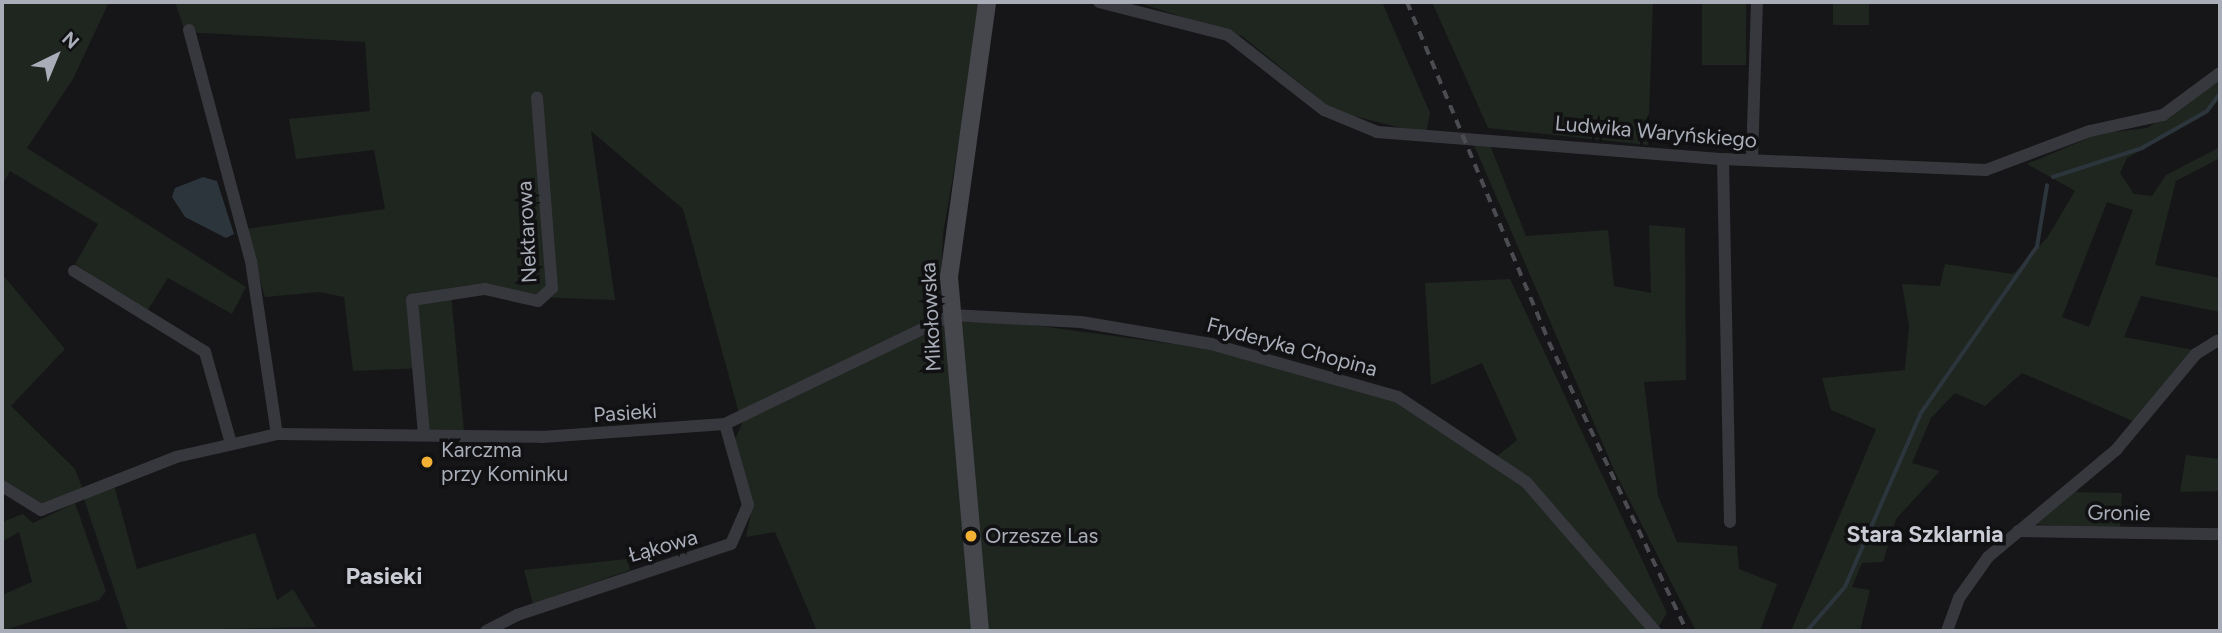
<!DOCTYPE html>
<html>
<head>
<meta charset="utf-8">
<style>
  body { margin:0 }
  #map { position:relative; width:2222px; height:633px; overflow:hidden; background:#161618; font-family:Figtree,sans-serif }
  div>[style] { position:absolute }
  .green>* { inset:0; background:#1e261f; transform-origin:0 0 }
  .water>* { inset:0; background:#2c353c }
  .stream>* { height:3.5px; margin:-1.75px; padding:0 1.75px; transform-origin:1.75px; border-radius:1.75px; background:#2c353c }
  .street>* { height:12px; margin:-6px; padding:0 6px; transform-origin:6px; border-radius:6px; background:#37383d }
  .secondary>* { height:18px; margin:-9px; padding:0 9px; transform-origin:9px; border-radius:9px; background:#45474d }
  .rail>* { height:3.5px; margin-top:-1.75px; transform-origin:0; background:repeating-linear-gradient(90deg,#4a4c52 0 9px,transparent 0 16px) }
  .dots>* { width:19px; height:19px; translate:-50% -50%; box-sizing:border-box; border:4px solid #111113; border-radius:50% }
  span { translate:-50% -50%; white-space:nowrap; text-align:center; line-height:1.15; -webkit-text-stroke:7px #111113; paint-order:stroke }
  .street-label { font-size:21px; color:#a8adb8 }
  .poi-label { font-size:21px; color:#a8adb8 }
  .left { translate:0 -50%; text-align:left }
  .neighbourhood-label { font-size:23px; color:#c9ccd4; font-weight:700 }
  .quarter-label { font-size:24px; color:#c9ccd4; font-weight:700 }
  .frame { position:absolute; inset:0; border:4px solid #a8adb8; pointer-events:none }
  .north { position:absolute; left:21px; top:21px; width:70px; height:70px; -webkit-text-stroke:5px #111113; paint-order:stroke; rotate:43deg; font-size:19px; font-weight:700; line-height:28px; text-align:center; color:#a8adb8 }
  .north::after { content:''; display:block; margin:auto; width:24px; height:32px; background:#a8adb8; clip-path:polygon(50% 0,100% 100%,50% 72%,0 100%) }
</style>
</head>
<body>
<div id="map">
  <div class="green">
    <div style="clip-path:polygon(2px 2px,109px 2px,73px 79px,27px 148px,246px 287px,232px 314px,168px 278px,147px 311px,75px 264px,98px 224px,10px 171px,2px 185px)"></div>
    <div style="clip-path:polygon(175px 2px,983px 2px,943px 234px,939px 324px,989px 319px,1210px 349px,1397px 400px,1491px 461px,1517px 440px,1482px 363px,1431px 385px,1425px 283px,1510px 279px,1667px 613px,1656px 631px,817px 631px,775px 532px,746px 537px,753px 504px,735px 439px,742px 424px,683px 209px,591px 131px,615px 300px,451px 294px,464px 431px,429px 431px,423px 368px,353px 371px,344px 297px,319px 292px,265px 297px,245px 229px,385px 209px,374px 150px,296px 159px,289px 119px,370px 111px,365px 42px,185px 32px)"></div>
    <div style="clip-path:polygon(1136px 2px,1382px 2px,1430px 113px,1426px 134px,1334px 111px,1242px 36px)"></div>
    <div style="clip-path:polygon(1432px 2px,1653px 2px,1648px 145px,1488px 128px)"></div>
    <div style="left:1702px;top:2px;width:44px;height:63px"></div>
    <div style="left:1833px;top:2px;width:36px;height:23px"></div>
    <div style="clip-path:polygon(evenodd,2220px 81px,2220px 98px,2207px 114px,2127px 158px,2120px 173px,2134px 194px,2152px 196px,2166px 175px,2220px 147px,2220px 158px,2176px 181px,2155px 265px,2220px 278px,2220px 312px,2141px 296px,2124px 337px,2194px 350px,2135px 422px,2022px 373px,1985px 406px,1955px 393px,1931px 418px,1912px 463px,1940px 471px,1896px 519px,1883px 562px,1862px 563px,1852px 587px,1870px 590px,1860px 631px,1791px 631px,1876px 429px,1831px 410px,1822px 378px,1905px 370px,1909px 326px,1902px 284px,1940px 286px,1945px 264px,2013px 274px,2047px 238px,2075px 191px,2027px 164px,2098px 134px,2147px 128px,2220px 81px,2107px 202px,2133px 210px,2089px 327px,2062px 317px,2107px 202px)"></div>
    <div style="clip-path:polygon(1474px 145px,1490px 145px,1526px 236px,1608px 230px,1614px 286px,1651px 293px,1649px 225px,1685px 228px,1686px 380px,1644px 382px,1658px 496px,1677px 542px,1737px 546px,1739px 569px,1777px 584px,1760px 631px,1696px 631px,1615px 472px)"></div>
    <div style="clip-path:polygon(2px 274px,65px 349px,11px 406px,75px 469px,83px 490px,39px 506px,2px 481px)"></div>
    <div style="clip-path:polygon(2186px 455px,2220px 459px,2220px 491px,2180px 492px)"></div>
    <div style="clip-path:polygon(114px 485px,137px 569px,255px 533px,277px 600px,293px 589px,316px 627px,128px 631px,84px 499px)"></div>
    <div style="clip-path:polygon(2072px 492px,2122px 493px,2120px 530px,2032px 524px)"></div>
    <div style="clip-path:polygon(75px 503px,106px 591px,99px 600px,2px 631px,2px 595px,32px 582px,19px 532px,2px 542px,2px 522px,23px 514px,33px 523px)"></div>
    <div style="clip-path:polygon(627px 559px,630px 570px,533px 604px,524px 570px)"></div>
  </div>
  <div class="water">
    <div style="clip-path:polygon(203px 177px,217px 181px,234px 234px,226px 238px,185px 217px,172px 197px,175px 188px)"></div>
  </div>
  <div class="stream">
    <div style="left:2053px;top:177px;width:94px;rotate:-18deg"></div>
    <div style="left:2142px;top:148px;width:75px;rotate:-29.6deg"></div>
    <div style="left:2207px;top:111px;width:21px;rotate:-53deg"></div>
    <div style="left:1807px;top:631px;width:58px;rotate:-49.2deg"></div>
    <div style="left:1845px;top:587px;width:190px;rotate:-66.4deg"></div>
    <div style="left:1921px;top:413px;width:203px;rotate:-55.1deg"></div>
    <div style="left:2037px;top:247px;width:62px;rotate:-80.7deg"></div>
  </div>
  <div class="street">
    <div style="left:1099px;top:2px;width:133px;rotate:14.3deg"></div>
    <div style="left:1228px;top:35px;width:122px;rotate:38deg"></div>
    <div style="left:1324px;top:110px;width:57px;rotate:22.5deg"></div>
    <div style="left:1377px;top:132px;width:347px;rotate:4.5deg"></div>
    <div style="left:1723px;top:159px;width:263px;rotate:2.4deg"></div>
    <div style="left:1986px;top:170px;width:111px;rotate:-20.6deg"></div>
    <div style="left:2090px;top:131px;width:75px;rotate:-12.4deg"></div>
    <div style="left:2163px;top:115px;width:71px;rotate:-36.4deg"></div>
    <div style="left:189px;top:30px;width:239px;rotate:75deg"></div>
    <div style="left:251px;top:261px;width:175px;rotate:81.5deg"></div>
    <div style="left:1723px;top:159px;width:363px;rotate:88.9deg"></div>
    <div style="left:1752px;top:160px;width:158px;rotate:-88.2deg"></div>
    <div style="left:74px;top:271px;width:154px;rotate:31.7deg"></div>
    <div style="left:205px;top:352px;width:95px;rotate:74.1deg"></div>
    <div style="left:424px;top:434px;width:135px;rotate:-95.1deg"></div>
    <div style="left:412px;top:300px;width:74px;rotate:-8.6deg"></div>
    <div style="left:485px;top:289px;width:54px;rotate:12.8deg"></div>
    <div style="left:538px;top:301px;width:19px;rotate:-43deg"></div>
    <div style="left:552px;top:288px;width:191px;rotate:-94.5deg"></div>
    <div style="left:2px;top:486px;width:46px;rotate:31.6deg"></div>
    <div style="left:41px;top:510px;width:145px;rotate:-21.4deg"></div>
    <div style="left:176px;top:457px;width:104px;rotate:-12.8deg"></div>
    <div style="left:277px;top:434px;width:265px;rotate:0.6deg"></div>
    <div style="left:542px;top:437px;width:183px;rotate:-4.1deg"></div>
    <div style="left:725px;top:424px;width:251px;rotate:-25.7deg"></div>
    <div style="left:951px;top:315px;width:130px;rotate:3.1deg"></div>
    <div style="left:1081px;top:322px;width:132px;rotate:9.6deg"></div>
    <div style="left:1211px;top:344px;width:194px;rotate:15.8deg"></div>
    <div style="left:1398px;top:397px;width:154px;rotate:33.6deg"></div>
    <div style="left:1526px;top:482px;width:197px;rotate:49.1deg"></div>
    <div style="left:2018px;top:531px;width:202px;rotate:0.9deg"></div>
    <div style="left:486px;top:631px;width:35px;rotate:-27deg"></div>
    <div style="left:517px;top:615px;width:225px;rotate:-18.4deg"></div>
    <div style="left:731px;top:544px;width:43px;rotate:-66.4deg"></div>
    <div style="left:748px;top:505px;width:84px;rotate:-105.9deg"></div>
    <div style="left:1947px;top:631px;width:35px;rotate:-70deg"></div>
    <div style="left:1959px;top:598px;width:50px;rotate:-54.7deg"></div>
    <div style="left:1988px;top:557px;width:167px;rotate:-39.9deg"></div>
    <div style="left:2116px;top:450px;width:125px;rotate:-50.2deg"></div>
    <div style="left:2196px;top:354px;width:25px;rotate:-32deg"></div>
  </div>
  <div class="secondary">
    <div style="left:980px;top:631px;width:355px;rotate:-95deg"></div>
    <div style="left:949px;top:277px;width:278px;rotate:-82.1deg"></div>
  </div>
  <div class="rail">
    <div style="left:1407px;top:2px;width:368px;rotate:67.3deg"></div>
    <div style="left:1549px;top:342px;width:320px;rotate:64.5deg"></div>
  </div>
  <div class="dots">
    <div style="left:427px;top:462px;background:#f2b134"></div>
    <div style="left:971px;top:536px;background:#f2b134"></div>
  </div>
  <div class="street-label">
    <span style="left:1656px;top:132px;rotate:5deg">Ludwika Waryńskiego</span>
    <span style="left:527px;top:232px;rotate:-93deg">Nektarowa</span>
    <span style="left:931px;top:317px;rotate:-93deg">Mikołowska</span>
    <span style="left:1292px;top:347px;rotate:15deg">Fryderyka Chopina</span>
    <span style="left:625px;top:413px;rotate:-4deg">Pasieki</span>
    <span style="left:2119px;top:513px;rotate:1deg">Gronie</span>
    <span style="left:663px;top:546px;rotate:-16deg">Łąkowa</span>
  </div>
  <div class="poi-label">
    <span class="left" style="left:441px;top:462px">Karczma<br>przy Kominku</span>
    <span class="left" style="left:985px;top:536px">Orzesze Las</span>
  </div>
  <div class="neighbourhood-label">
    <span style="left:1925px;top:534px">Stara Szklarnia</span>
  </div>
  <div class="quarter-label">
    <span style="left:384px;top:576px">Pasieki</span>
  </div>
  <div class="frame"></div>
  <div class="north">N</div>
</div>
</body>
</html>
